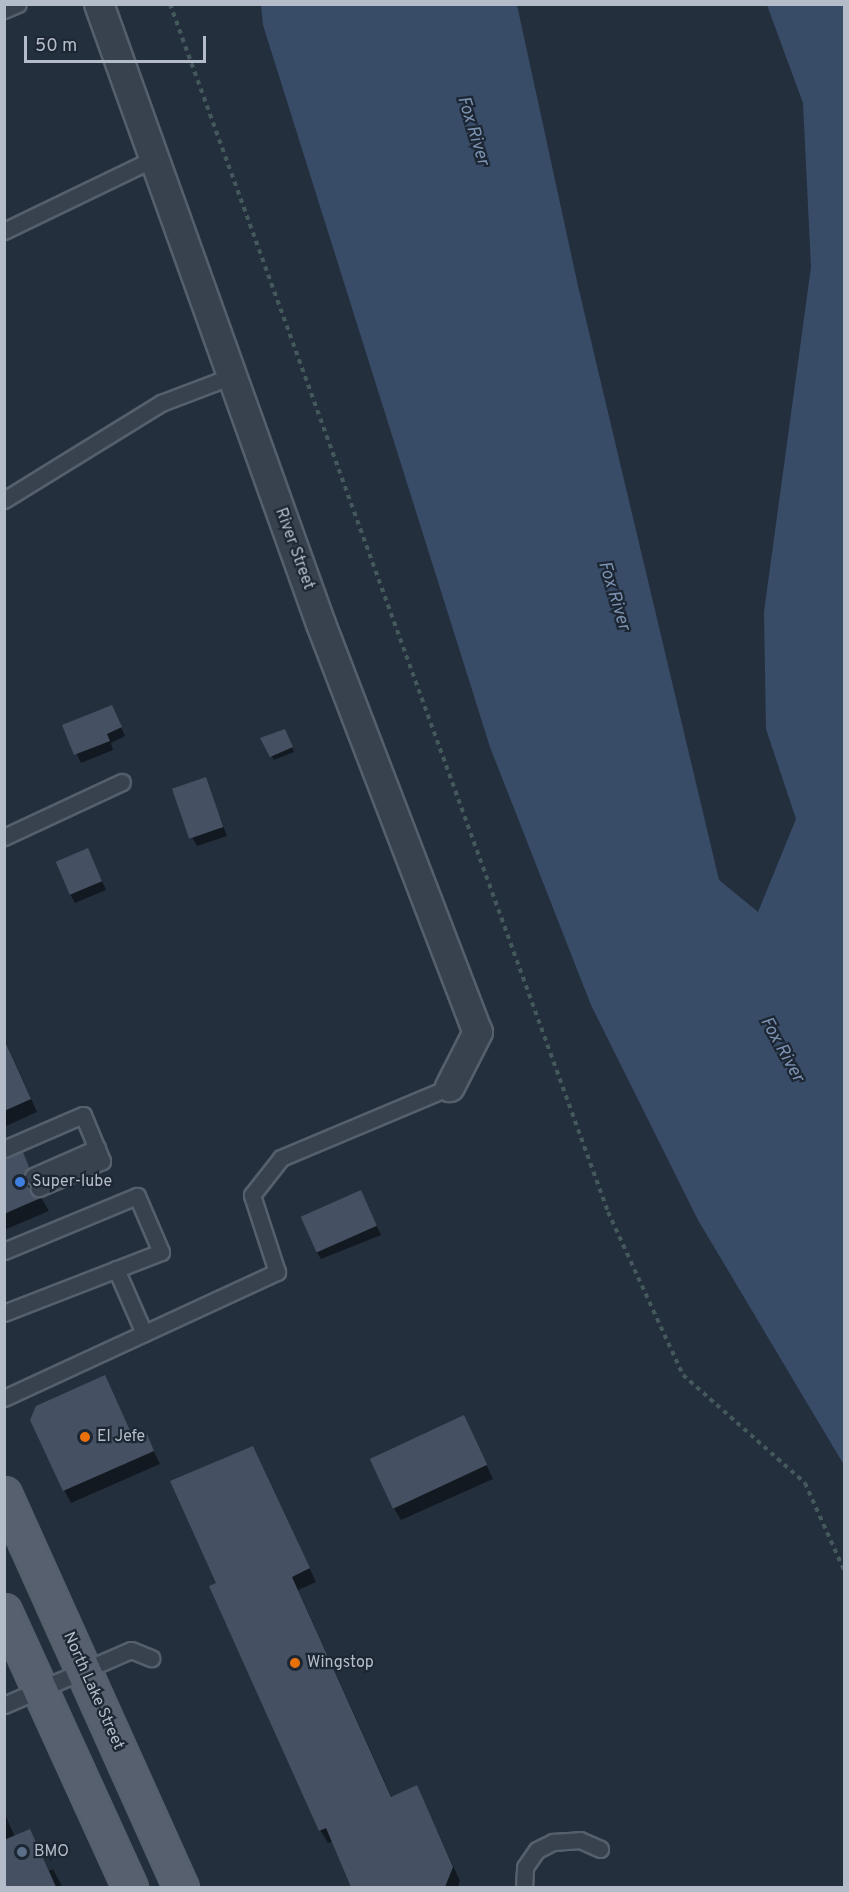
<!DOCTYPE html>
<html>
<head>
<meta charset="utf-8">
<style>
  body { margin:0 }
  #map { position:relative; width:849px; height:1892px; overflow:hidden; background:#242f3e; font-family:Overpass,sans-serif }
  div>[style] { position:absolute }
  .green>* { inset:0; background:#263c3f }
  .water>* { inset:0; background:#394c67 }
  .shadow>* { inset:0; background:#0007 }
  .building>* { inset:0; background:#455162; transform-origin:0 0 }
  .path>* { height:4px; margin-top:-2px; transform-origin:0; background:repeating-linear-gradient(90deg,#44595c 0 4.5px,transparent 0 9px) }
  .roads { filter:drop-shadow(2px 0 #565f6c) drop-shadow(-2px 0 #565f6c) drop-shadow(0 2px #565f6c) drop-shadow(0 -2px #565f6c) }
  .lane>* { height:15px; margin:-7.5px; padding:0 7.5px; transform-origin:7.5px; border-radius:7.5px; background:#38414e }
  .street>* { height:28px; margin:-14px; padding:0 14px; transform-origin:14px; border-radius:14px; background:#38414e }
  .primary>* { height:33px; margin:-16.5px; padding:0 16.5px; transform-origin:16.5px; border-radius:16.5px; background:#56606e }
  .dots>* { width:16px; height:16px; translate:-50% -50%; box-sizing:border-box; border:3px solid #1d2633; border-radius:50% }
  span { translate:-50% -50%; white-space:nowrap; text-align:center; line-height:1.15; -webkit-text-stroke:4.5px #1d2633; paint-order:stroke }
  .street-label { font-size:16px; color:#b4bcc9 }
  .poi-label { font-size:16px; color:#b4bcc9 }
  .left { translate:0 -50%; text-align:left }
  .water-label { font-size:18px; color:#7c92b1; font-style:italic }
  .frame { position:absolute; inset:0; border:6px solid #b4bcc9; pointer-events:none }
  .scale { position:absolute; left:24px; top:36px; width:182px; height:27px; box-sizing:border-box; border:3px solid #b4bcc9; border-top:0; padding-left:8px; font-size:18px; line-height:21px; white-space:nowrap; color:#b4bcc9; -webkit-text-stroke:4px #1d2633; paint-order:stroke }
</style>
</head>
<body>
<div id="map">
  <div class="green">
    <div style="clip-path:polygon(4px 1528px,58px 1648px,53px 1651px,5px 1543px)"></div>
    <div style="clip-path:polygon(83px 1740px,87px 1746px,151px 1887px,145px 1887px,79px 1742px)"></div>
  </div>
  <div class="water">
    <div style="clip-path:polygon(261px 5px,517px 5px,578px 286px,719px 880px,758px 912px,796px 819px,766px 729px,764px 612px,811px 267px,803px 103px,767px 5px,844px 5px,844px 1465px,698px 1220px,591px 1005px,490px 747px,263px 25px)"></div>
  </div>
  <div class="shadow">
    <div style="clip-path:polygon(116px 716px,125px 736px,111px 743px,113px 750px,81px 763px,64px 726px)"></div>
    <div style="clip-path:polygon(287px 734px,294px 752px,274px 760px,262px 739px)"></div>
    <div style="clip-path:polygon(205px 779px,227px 836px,197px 846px,192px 837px)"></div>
    <div style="clip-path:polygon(92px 859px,106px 890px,75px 903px,70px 894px)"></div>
    <div style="clip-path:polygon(4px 1038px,37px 1112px,4px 1127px)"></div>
    <div style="clip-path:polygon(22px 1153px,36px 1181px,30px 1194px,42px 1199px,49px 1211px,4px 1230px,4px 1161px)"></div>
    <div style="clip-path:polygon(361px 1192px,381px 1235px,321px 1259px,316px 1251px)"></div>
    <div style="clip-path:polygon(105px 1377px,135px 1440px,146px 1436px,160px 1464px,71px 1503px,64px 1490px)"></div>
    <div style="clip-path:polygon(470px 1430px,493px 1479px,401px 1520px,393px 1507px)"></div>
    <div style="clip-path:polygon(260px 1461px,316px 1582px,298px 1590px,392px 1798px,423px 1800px,460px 1881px,457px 1888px,353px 1888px,333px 1841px,328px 1843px,320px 1830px,218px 1584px)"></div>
    <div style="clip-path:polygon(4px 1812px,15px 1837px,29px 1831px,49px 1871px,53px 1869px,63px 1888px,4px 1888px)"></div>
  </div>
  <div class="building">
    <div style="clip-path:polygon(112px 705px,122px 727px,107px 734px,110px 741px,74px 755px,62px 725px)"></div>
    <div style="clip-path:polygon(285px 729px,293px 747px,270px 757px,260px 738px)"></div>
    <div style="left:206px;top:777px;width:53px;height:36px;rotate:71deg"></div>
    <div style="left:88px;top:848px;width:36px;height:35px;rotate:67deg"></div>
    <div style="clip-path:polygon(4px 1039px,31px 1099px,4px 1111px)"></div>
    <div style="clip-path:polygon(23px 1152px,29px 1167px,24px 1179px,33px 1195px,43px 1197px,4px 1214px,4px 1159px)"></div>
    <div style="left:361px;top:1190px;width:39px;height:66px;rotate:66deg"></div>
    <div style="clip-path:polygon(105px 1375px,134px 1439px,147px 1434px,154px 1451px,63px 1491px,30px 1420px,36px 1406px)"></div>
    <div style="left:464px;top:1415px;width:55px;height:104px;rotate:65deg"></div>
    <div style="clip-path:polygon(253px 1446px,310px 1568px,292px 1577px,391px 1797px,417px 1785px,453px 1867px,445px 1887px,351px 1887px,326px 1828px,319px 1831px,209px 1586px,216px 1583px,170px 1481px)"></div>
    <div style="clip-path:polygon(30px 1829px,56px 1887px,4px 1887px,4px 1840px)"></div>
  </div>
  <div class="path">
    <div style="left:170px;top:4px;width:1285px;rotate:70.07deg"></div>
    <div style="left:608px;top:1212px;width:179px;rotate:65.3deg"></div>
    <div style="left:683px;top:1375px;width:163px;rotate:41.5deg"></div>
    <div style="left:805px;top:1483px;width:95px;rotate:65.9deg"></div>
  </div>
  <div class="roads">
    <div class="lane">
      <div style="left:4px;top:10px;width:15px;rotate:-23deg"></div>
      <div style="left:4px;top:231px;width:165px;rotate:-25.8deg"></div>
      <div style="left:4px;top:500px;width:185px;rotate:-31.7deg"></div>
      <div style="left:161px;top:403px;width:76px;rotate:-20.8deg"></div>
      <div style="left:4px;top:837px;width:130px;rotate:-25deg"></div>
      <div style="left:4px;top:1149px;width:86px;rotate:-23.3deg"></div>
      <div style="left:83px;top:1115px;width:50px;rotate:67.6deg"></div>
      <div style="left:102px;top:1161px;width:69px;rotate:156.8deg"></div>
      <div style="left:33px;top:1176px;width:70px;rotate:-23.6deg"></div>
      <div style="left:4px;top:1251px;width:144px;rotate:-22.5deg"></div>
      <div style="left:137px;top:1196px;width:61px;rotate:66.8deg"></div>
      <div style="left:161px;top:1252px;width:168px;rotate:158.8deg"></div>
      <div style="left:116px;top:1269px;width:70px;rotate:66.4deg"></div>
      <div style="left:4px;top:1398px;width:301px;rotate:-24.8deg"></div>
      <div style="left:277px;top:1272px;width:81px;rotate:-108deg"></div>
      <div style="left:252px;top:1195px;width:47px;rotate:-51.9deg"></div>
      <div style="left:281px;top:1158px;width:183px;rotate:-22.8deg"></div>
      <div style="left:4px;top:1705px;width:138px;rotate:-23.4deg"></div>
      <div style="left:131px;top:1650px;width:22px;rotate:22deg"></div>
      <div style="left:524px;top:1888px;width:21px;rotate:-87deg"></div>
      <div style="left:525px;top:1867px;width:21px;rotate:-55deg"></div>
      <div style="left:537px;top:1850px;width:18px;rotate:-27deg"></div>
      <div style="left:553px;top:1842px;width:27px;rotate:-4deg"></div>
      <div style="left:580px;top:1840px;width:22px;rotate:24deg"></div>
    </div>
    <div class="street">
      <div style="left:99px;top:4px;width:659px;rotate:70.3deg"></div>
      <div style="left:321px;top:624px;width:437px;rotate:69deg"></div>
      <div style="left:478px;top:1032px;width:62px;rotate:117deg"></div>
    </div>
    <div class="primary">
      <div style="left:4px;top:1494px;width:432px;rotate:65.8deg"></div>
      <div style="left:4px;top:1611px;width:304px;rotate:65.5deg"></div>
    </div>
  </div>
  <div class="dots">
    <div style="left:20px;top:1182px;background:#3f7fe0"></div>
    <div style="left:85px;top:1437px;background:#e8710a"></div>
    <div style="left:295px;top:1663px;background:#e8710a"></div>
    <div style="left:22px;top:1852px;background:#5c6f8a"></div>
  </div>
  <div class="street-label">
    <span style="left:294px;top:549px;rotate:70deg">River Street</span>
    <span style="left:93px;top:1691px;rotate:66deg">North Lake Street</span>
  </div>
  <div class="poi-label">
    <span class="left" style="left:32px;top:1182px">Super-lube</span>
    <span class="left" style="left:97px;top:1437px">El Jefe</span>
    <span class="left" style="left:307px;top:1663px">Wingstop</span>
    <span class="left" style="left:34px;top:1852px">BMO</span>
  </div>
  <div class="water-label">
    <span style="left:472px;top:131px;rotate:73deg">Fox River</span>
    <span style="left:613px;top:596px;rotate:73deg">Fox River</span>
    <span style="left:781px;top:1050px;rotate:61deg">Fox River</span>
  </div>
  <div class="frame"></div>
  <div class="scale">50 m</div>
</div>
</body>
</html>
